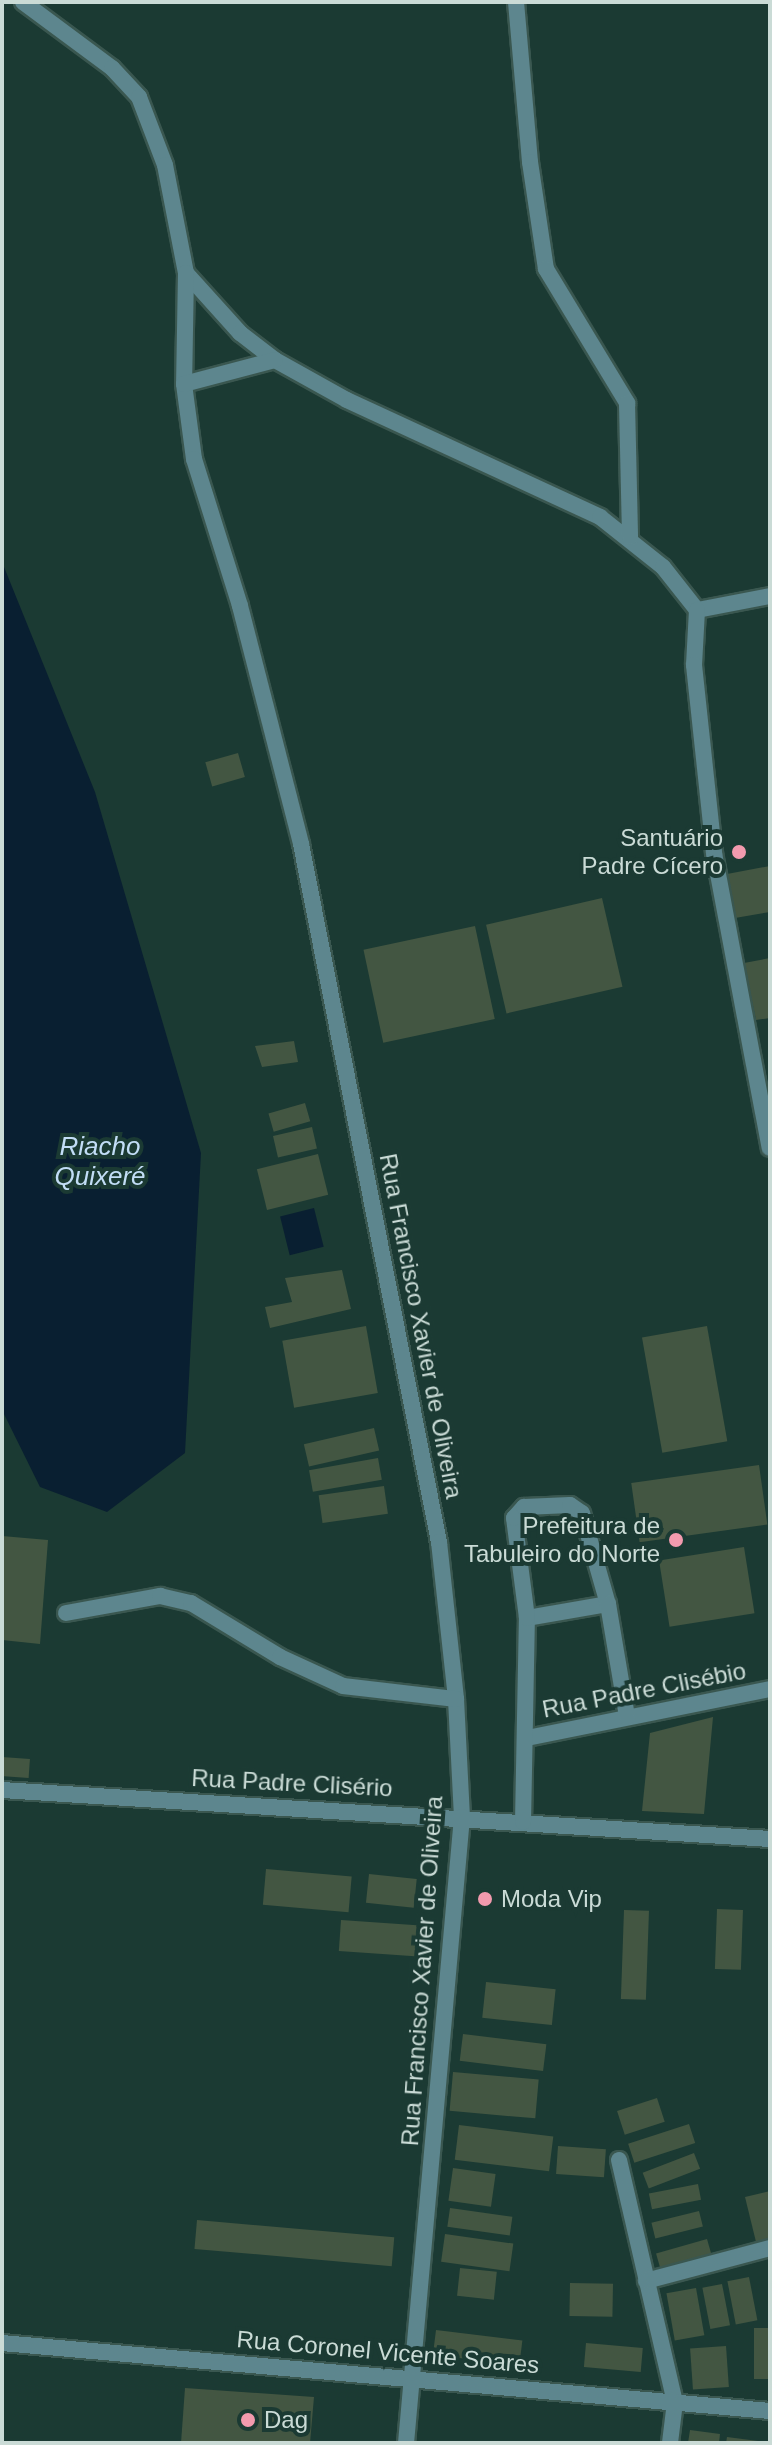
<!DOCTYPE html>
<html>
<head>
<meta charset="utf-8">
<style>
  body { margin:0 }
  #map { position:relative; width:772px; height:2445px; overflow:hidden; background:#1b3a33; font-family:Helvetica,sans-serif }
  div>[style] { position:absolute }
  .water>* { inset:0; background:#091f31; transform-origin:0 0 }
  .building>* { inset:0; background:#435642; transform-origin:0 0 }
  .roads { filter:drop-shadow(2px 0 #3a5750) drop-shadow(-2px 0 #3a5750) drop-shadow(0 2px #3a5750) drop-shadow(0 -2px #3a5750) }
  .minor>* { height:16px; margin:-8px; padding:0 8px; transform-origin:8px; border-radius:8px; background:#5d868e }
  .dots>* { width:22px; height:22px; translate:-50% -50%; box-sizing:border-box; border:4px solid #1b3a33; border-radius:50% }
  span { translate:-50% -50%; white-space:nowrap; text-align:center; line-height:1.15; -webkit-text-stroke:8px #1b3a33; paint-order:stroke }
  .poi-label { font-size:24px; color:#cadbd6 }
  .right { translate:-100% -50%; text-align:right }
  .left { translate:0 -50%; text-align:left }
  .street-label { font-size:24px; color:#cadbd6 }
  .water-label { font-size:26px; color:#c2ddf6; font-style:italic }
  .frame { position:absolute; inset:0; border:4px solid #cadbd6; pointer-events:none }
</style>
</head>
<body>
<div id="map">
  <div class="water">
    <div style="clip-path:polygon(2px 562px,95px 792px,201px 1153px,185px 1453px,107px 1512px,40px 1487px,2px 1410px)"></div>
    <div style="left:314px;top:1208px;width:40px;height:35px;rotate:76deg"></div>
  </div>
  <div class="building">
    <div style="left:238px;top:753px;width:25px;height:34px;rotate:74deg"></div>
    <div style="clip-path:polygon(770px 866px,770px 912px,735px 918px,727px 874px)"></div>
    <div style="left:602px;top:898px;width:91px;height:119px;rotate:77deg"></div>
    <div style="left:475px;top:926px;width:95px;height:114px;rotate:78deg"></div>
    <div style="clip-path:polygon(770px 958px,770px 1018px,756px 1020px,744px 963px)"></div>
    <div style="clip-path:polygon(294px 1041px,298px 1062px,262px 1067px,255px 1046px)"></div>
    <div style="left:305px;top:1103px;width:19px;height:38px;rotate:74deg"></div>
    <div style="left:312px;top:1127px;width:22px;height:40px;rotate:77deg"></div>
    <div style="left:318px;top:1154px;width:42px;height:63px;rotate:76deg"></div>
    <div style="clip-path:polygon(342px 1270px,351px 1309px,270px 1328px,265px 1307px,292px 1302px,285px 1278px)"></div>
    <div style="left:366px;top:1326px;width:68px;height:85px;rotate:80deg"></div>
    <div style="left:707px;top:1326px;width:117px;height:66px;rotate:80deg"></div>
    <div style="left:374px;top:1428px;width:23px;height:72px;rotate:77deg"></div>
    <div style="left:378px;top:1458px;width:22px;height:70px;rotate:80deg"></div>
    <div style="left:759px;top:1465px;width:60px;height:129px;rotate:82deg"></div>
    <div style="left:384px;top:1486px;width:28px;height:66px;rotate:82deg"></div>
    <div style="clip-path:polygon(2px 1536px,48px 1540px,40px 1644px,2px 1640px)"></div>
    <div style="left:744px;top:1547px;width:67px;height:86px;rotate:81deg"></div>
    <div style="clip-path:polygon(713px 1717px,704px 1814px,642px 1811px,650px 1733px)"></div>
    <div style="left:2px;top:1757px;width:28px;height:19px;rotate:4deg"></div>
    <div style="left:266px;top:1869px;width:86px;height:36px;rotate:5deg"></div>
    <div style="left:369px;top:1874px;width:48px;height:29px;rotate:6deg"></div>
    <div style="left:717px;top:1909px;width:26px;height:60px;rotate:2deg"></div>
    <div style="left:624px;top:1910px;width:25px;height:89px;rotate:2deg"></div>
    <div style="left:341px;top:1920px;width:76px;height:31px;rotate:4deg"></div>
    <div style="left:486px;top:1982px;width:70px;height:36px;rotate:6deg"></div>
    <div style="left:463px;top:2034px;width:84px;height:27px;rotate:7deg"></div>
    <div style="left:453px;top:2072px;width:86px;height:39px;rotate:5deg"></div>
    <div style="left:657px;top:2098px;width:25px;height:42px;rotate:72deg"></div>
    <div style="left:689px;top:2124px;width:20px;height:64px;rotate:72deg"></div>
    <div style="left:459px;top:2125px;width:95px;height:35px;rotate:7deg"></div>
    <div style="left:558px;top:2146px;width:48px;height:28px;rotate:4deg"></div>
    <div style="left:694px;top:2153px;width:17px;height:55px;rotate:69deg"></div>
    <div style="left:453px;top:2168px;width:43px;height:33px;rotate:8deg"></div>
    <div style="left:698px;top:2184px;width:16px;height:50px;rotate:79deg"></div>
    <div style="clip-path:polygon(770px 2191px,770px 2243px,757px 2246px,745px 2197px)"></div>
    <div style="left:450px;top:2208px;width:63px;height:19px;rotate:8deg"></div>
    <div style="left:699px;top:2211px;width:16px;height:49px;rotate:76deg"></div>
    <div style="left:197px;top:2220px;width:198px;height:29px;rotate:5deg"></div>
    <div style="left:445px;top:2234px;width:69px;height:28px;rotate:8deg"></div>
    <div style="left:707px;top:2239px;width:22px;height:53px;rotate:74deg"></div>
    <div style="left:460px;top:2268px;width:37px;height:28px;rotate:6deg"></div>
    <div style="left:749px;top:2277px;width:44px;height:22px;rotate:79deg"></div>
    <div style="left:570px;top:2283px;width:43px;height:33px;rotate:1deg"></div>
    <div style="left:722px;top:2284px;width:42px;height:20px;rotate:79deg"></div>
    <div style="left:696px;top:2288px;width:48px;height:30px;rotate:80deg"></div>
    <div style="left:754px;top:2328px;width:16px;height:51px"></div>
    <div style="left:436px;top:2330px;width:87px;height:25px;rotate:7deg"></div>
    <div style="left:586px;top:2343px;width:57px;height:24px;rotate:5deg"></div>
    <div style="left:726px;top:2346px;width:41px;height:36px;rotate:86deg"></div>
    <div style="clip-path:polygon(185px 2388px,314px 2397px,310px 2443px,181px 2443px)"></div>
    <div style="clip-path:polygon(690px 2430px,720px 2434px,719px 2443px,688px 2443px)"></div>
    <div style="clip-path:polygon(727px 2437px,758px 2441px,758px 2443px,726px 2443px)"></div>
  </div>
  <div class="roads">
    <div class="minor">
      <div style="left:23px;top:2px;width:111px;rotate:36.6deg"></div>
      <div style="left:112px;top:68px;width:40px;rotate:47deg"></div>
      <div style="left:139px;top:97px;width:73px;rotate:69.1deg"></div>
      <div style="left:165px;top:165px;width:110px;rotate:79deg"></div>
      <div style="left:186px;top:273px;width:81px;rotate:48deg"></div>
      <div style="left:240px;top:333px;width:44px;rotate:37.6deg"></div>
      <div style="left:275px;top:360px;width:82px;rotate:29.1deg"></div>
      <div style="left:347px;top:400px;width:279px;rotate:24.8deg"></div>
      <div style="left:600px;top:517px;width:80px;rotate:38.4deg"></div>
      <div style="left:663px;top:567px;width:55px;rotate:51.7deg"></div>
      <div style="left:516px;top:2px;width:161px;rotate:85deg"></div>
      <div style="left:530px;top:162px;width:108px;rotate:81.5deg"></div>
      <div style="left:546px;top:269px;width:157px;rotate:58.8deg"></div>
      <div style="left:627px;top:403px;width:134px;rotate:88.7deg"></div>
      <div style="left:186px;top:273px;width:111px;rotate:91deg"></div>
      <div style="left:184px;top:384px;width:76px;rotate:82.4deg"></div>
      <div style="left:194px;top:459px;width:154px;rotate:72.6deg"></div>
      <div style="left:240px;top:606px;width:246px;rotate:75.6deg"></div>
      <div style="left:301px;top:844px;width:712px;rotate:78.82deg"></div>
      <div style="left:439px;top:1542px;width:158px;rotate:83.8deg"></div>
      <div style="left:456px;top:1699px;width:118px;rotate:87.1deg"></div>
      <div style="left:462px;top:1817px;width:628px;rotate:95.11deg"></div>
      <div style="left:184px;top:384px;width:94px;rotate:-14.8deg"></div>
      <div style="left:770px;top:596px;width:74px;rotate:169.1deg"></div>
      <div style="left:697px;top:610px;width:55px;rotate:93.1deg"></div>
      <div style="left:694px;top:665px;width:189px;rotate:83.9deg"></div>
      <div style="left:714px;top:853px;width:300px;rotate:79.3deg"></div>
      <div style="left:66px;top:1613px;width:96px;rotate:-10.3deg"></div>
      <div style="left:160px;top:1596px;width:32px;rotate:13deg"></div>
      <div style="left:191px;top:1603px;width:104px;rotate:31.2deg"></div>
      <div style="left:280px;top:1657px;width:69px;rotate:24.7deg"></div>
      <div style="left:343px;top:1686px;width:114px;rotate:6.6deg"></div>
      <div style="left:527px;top:1618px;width:82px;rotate:-9.8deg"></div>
      <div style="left:527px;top:1738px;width:248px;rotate:-11.4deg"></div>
      <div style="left:2px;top:1790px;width:770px;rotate:3.65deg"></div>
      <div style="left:523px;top:1822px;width:204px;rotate:-88.9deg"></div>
      <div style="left:527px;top:1618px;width:101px;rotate:-97.4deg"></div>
      <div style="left:514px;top:1518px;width:15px;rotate:-48deg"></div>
      <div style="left:524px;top:1507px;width:46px;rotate:-2.5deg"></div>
      <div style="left:570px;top:1505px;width:14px;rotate:34deg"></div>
      <div style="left:582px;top:1513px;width:95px;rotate:74.1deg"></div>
      <div style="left:608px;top:1604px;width:114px;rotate:80.4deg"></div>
      <div style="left:619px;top:2160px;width:248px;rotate:77deg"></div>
      <div style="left:675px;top:2402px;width:41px;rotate:97deg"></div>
      <div style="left:646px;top:2281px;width:128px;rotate:-14.9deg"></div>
      <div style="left:2px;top:2343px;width:771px;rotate:5.06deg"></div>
    </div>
  </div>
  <div class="dots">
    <div style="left:739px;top:852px;background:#f29aae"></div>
    <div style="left:676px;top:1540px;background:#f29aae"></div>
    <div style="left:485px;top:1899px;background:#f29aae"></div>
    <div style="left:248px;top:2420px;background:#f29aae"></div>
  </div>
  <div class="poi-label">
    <span class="right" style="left:723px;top:852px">Santuário<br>Padre Cícero</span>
    <span class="right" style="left:660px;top:1540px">Prefeitura de<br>Tabuleiro do Norte</span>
    <span class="left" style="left:501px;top:1899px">Moda Vip</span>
    <span class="left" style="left:264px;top:2420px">Dag</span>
  </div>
  <div class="street-label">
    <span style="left:421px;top:1326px;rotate:79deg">Rua Francisco Xavier de Oliveira</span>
    <span style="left:644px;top:1690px;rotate:-11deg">Rua Padre Clisébio</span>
    <span style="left:292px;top:1783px;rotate:3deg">Rua Padre Clisério</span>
    <span style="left:422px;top:1971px;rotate:-86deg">Rua Francisco Xavier de Oliveira</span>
    <span style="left:388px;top:2352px;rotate:5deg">Rua Coronel Vicente Soares</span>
  </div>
  <div class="water-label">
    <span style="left:100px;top:1162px">Riacho<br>Quixeré</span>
  </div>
  <div class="frame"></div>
</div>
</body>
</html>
